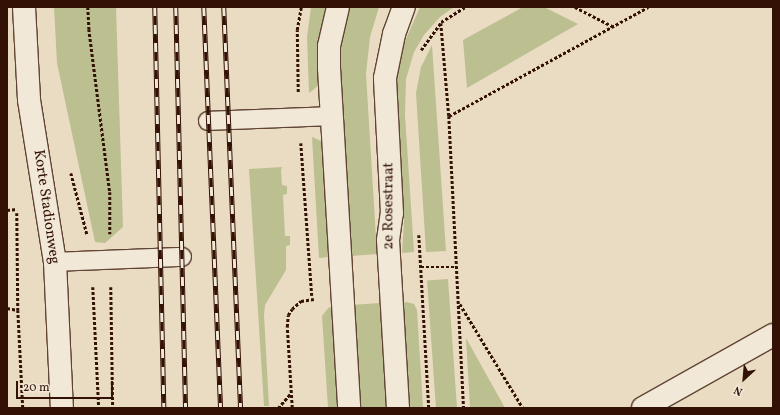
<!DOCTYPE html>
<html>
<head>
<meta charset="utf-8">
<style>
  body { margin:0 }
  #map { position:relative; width:780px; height:415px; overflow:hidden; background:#eadcc3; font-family:Vollkorn,serif }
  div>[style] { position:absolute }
  .green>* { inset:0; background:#bcbf90; transform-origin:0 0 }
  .path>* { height:2.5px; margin-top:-1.25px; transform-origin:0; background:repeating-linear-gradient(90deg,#331205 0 3px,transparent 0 5px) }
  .roads { filter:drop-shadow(1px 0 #614434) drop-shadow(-1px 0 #614434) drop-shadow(0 1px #614434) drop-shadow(0 -1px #614434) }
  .service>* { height:18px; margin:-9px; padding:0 9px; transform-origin:9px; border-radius:9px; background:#f1e8d8 }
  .minor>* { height:22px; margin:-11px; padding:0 11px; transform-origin:11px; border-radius:11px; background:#f1e8d8 }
  .secondary>* { height:22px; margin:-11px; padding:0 11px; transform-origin:11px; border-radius:11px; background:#f1e8d8 }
  .rail>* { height:4.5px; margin-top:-2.25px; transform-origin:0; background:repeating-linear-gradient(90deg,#f1e8d8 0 9px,#331205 0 18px); box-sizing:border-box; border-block:1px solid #331205 }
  span { translate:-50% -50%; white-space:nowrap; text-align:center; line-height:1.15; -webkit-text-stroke:3px #f1e8d8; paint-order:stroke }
  .street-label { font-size:15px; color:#331205 }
  .frame { position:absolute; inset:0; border:8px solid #331205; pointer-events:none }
  .north { position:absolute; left:724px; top:359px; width:40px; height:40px; -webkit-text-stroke:3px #f1e8d8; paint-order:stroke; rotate:206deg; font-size:11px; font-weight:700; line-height:16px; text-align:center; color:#331205 }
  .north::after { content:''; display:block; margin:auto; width:14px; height:18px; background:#331205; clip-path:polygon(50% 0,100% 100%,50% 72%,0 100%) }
  .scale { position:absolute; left:16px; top:381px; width:97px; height:18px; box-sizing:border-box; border:2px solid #331205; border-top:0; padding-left:5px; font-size:12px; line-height:14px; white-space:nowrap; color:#331205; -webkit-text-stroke:3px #f1e8d8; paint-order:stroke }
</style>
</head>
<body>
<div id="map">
  <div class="green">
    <div style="clip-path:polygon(54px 7px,116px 7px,123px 227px,105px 243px,95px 242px,57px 63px)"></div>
    <div style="clip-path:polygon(311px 7px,326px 7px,320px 34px,318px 57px,318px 86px,309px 93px,307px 37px)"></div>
    <div style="clip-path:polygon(349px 7px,379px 7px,370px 37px,366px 74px,377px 254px,351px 256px,339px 65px,343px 35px)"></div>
    <div style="clip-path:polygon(420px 7px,454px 7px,440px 17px,424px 35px,414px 52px,406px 79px,405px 115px,414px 252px,402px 253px,404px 222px,397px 81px,398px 64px,406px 39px)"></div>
    <div style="clip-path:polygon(523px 7px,544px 7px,578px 24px,467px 88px,463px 40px)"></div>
    <div style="clip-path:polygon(432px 45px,446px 251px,426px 252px,416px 93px,421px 67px)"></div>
    <div style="clip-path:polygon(312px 137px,321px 141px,329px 257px,319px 258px)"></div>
    <div style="clip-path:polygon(282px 167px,281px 171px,282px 185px,287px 186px,287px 194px,283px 195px,285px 236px,290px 236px,290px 245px,286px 246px,286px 270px,265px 305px,264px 315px,269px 406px,264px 406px,249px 169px)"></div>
    <div style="left:448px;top:279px;width:129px;height:21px;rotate:86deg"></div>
    <div style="clip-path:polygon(407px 302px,414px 304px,417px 310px,423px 408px,410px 408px,403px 303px)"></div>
    <div style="left:380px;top:303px;width:105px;height:26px;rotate:86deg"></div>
    <div style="clip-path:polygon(329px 307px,332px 308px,338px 408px,328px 408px,322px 316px)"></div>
    <div style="clip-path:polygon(466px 338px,505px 408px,470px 408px)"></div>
  </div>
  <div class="path">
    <div style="left:88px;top:7px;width:22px;rotate:87deg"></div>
    <div style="left:89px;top:29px;width:164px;rotate:82.7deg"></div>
    <div style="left:110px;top:192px;width:42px;rotate:90deg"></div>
    <div style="left:575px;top:7px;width:42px;rotate:27.2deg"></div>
    <div style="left:441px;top:23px;width:93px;rotate:85.1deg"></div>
    <div style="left:449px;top:116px;width:292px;rotate:87.1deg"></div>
    <div style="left:421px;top:50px;width:34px;rotate:-54deg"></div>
    <div style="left:441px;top:22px;width:28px;rotate:-32deg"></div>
    <div style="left:298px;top:92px;width:62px;rotate:-90.9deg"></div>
    <div style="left:297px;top:30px;width:23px;rotate:-80deg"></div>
    <div style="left:449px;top:116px;width:227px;rotate:-28.7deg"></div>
    <div style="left:301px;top:143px;width:153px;rotate:85.9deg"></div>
    <div style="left:71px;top:173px;width:63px;rotate:75.3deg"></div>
    <div style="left:7px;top:210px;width:10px;rotate:-6deg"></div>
    <div style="left:17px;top:213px;width:97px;rotate:89.4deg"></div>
    <div style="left:18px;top:310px;width:98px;rotate:87.1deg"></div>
    <div style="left:419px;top:235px;width:173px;rotate:86.7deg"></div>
    <div style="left:421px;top:267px;width:36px"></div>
    <div style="left:93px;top:287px;width:121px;rotate:87.2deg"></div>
    <div style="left:111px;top:287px;width:121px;rotate:89.1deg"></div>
    <div style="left:460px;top:304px;width:122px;rotate:58.8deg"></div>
    <div style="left:7px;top:308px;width:11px;rotate:10deg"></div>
    <div style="left:278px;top:408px;width:20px;rotate:-49deg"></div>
    <div style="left:292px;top:408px;width:81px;rotate:-93.5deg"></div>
    <div style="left:287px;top:327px;width:12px;rotate:-85deg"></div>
    <div style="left:288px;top:315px;width:7px;rotate:-56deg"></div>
    <div style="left:292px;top:309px;width:12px;rotate:-42deg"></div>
    <div style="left:301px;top:301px;width:13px;rotate:-9deg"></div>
  </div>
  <div class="roads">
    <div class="service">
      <div style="left:208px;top:121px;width:123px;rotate:-2.3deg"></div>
      <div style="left:55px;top:262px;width:127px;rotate:-2.3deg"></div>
    </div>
    <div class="minor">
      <div style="left:24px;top:7px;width:93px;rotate:86.9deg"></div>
      <div style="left:29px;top:100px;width:164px;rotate:80.9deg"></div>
      <div style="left:55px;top:262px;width:146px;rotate:87.3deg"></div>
      <div style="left:643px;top:408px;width:149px;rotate:-29.3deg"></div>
    </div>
    <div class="secondary">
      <div style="left:338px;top:7px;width:40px;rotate:103deg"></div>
      <div style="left:329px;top:46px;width:22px;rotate:90deg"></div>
      <div style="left:329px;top:68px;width:341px;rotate:86.6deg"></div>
      <div style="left:398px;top:408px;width:168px;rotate:-93.4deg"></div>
      <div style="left:388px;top:240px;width:27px;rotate:-82deg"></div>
      <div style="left:392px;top:213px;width:135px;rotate:-93deg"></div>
      <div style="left:385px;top:78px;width:45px;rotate:-78.4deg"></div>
      <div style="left:394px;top:34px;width:29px;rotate:-70deg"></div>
    </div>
  </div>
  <div class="rail">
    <div style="left:155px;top:7px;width:401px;rotate:88.7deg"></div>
    <div style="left:176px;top:7px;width:401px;rotate:88.6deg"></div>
    <div style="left:204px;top:7px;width:401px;rotate:87.6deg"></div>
    <div style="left:224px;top:7px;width:401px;rotate:87.6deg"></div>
  </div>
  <div class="street-label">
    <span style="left:389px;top:206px;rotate:-90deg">2e Rosestraat</span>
    <span style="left:46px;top:207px;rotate:82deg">Korte Stadionweg</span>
  </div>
  <div class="frame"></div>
  <div class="north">N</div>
  <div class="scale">20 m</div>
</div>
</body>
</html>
